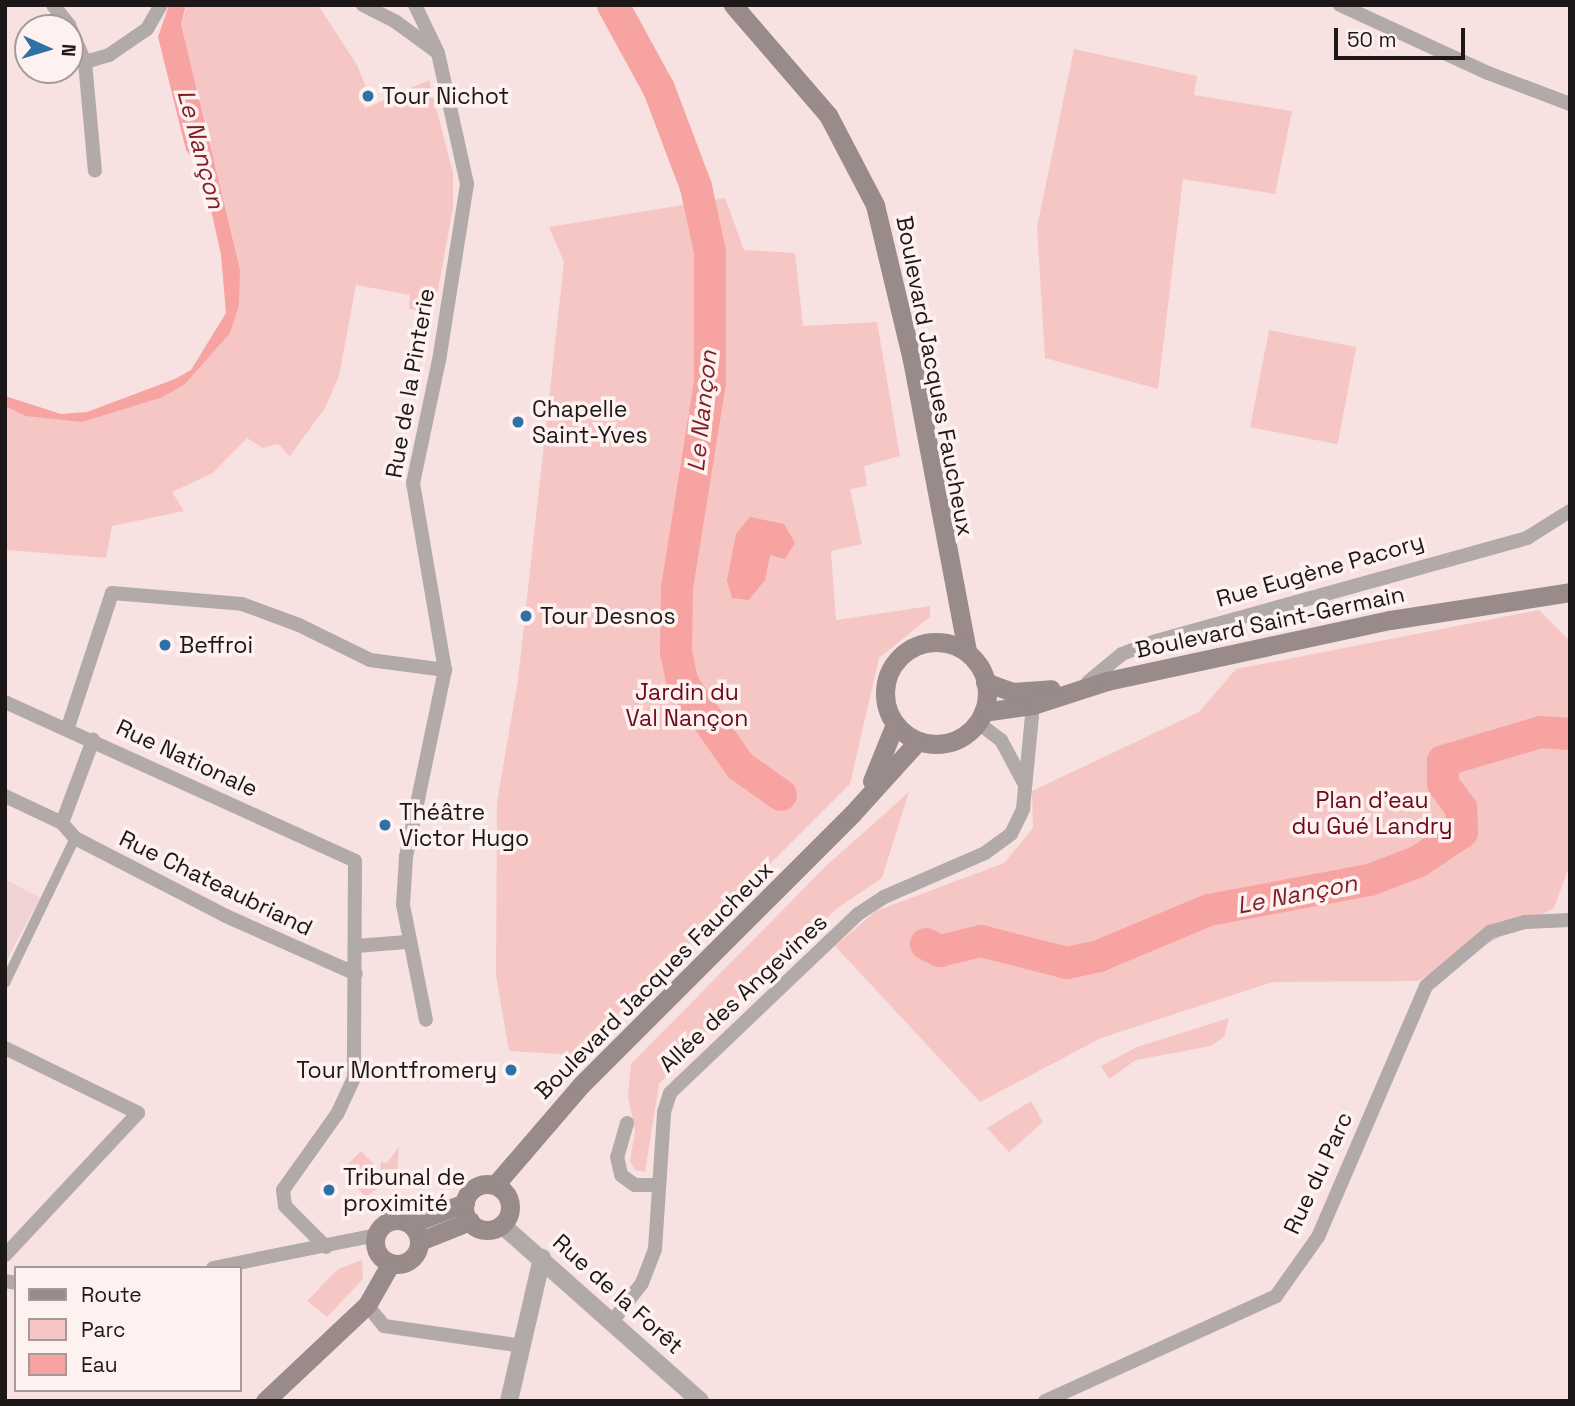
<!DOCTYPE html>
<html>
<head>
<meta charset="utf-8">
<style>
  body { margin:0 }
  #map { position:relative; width:1575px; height:1406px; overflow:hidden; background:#f7e2e1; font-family:"Space Grotesk",sans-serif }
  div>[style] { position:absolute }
  .built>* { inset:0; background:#efd2d1 }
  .green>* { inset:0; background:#f6c6c4; transform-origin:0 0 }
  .water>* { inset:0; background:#f7a3a2 }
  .river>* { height:32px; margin:-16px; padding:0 16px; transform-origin:16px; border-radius:16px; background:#f7a3a2 }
  .pedestrian>* { height:10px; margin:-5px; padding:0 5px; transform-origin:5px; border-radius:5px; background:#b2a9a9 }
  .minor>* { height:14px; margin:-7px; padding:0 7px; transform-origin:7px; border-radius:7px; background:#b2a9a9 }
  .tertiary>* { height:18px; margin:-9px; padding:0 9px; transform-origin:9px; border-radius:9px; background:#b2a9a9 }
  .secondary>* { height:19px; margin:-9.5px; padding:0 9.5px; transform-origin:9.5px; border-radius:9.5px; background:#988b8a }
  .secondary>.ring { margin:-9.5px; padding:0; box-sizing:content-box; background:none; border:19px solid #988b8a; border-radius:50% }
  .dots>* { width:19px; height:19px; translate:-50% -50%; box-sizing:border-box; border:4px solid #fef2f1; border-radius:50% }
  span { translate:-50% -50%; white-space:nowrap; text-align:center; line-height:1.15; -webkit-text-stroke:7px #fef2f1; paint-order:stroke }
  .poi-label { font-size:23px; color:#1e1717 }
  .left { translate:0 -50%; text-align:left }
  .right { translate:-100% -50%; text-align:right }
  .street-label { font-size:23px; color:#1e1717 }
  .park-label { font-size:23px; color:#6c0819 }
  .water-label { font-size:24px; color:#7f1f28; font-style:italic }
  .frame { position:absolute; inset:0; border:7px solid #1e1717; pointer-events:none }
  .legend { position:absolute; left:14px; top:1266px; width:228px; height:126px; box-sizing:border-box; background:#fef2f1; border:2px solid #a49a9a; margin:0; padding:9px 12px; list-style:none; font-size:21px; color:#1e1717 }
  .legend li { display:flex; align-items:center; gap:14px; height:35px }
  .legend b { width:35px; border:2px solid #a49a9a }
  .north { position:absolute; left:14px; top:14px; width:70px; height:70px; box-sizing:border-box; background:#fef2f1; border:2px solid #a49a9a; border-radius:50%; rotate:94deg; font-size:19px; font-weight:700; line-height:28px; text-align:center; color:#1e1717 }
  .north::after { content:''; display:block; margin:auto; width:24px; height:32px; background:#2d71a6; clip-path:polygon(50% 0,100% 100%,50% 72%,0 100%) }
  .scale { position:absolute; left:1334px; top:28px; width:131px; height:32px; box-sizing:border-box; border:4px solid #1e1717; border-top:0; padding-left:9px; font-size:21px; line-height:24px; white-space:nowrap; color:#1e1717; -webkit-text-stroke:5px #fef2f1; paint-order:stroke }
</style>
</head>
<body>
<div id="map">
  <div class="built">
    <div style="clip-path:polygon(5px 879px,40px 898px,6px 961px,5px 960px)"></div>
  </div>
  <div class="green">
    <div style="clip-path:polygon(187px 5px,318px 5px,357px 65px,367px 89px,359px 98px,366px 108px,429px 80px,453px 173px,453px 208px,434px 312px,409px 309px,410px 295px,356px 285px,339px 376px,325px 408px,290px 456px,278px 444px,263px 448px,247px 438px,213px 473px,172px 492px,184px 511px,112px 526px,106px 558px,7px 550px,5px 399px,48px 417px,101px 414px,180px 385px,229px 329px,240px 268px,181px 24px)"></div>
    <div style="clip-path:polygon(1074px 49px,1197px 76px,1194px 95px,1292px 111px,1275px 194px,1183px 179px,1158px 389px,1045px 358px,1037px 227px)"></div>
    <div style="clip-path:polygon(725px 198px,744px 250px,795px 253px,803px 326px,877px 322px,900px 456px,864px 466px,867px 486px,850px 489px,862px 544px,831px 551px,836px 620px,930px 606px,930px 617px,879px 658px,850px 784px,579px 1055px,509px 1051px,496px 975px,497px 802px,518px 680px,564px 262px,549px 227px)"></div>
    <div style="left:1269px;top:330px;width:89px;height:99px;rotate:11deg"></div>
    <div style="clip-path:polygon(1539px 610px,1570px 641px,1570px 864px,1554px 908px,1418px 981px,1273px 982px,1101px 1038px,980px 1102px,835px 946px,876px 911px,1004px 863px,1033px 828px,1032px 791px,1199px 712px,1236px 669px)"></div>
    <div style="clip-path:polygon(909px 792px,882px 878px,839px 907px,743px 994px,659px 1084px,645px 1172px,635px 1170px,630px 1161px,635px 1131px,628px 1096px,631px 1064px,827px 865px)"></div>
    <div style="clip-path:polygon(1229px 1018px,1224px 1037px,1211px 1046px,1136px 1060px,1109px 1079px,1101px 1066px,1137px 1047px)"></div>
    <div style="clip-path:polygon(1031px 1101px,1043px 1122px,1009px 1152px,987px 1128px)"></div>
    <div style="clip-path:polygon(399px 1147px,397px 1173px,366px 1197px,357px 1188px,380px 1173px,381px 1162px,387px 1163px)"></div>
    <div style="left:361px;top:1151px;width:20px;height:25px;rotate:45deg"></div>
    <div style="clip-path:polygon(362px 1260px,363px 1279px,327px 1317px,307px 1301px,338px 1269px)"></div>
  </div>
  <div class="water">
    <div style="clip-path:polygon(169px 5px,186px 5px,181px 24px,240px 269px,239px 305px,230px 333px,185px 384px,163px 397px,82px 422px,26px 416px,5px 406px,5px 396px,61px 414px,87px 412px,175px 379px,191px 370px,226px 313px,221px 255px,203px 173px,186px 150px,158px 37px)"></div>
    <div style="clip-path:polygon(750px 517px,784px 524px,795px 543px,785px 559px,770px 555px,765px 580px,749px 600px,732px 598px,727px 580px,736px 534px)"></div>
  </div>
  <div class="river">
    <div style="left:613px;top:5px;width:96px;rotate:61.3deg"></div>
    <div style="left:659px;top:89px;width:105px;rotate:69.3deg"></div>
    <div style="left:696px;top:187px;width:66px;rotate:77.8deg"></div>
    <div style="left:710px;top:252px;width:130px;rotate:90deg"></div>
    <div style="left:710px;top:382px;width:208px;rotate:99.1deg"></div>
    <div style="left:677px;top:587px;width:65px;rotate:90.9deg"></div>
    <div style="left:676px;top:652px;width:33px;rotate:78deg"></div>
    <div style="left:683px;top:684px;width:100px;rotate:55.2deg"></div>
    <div style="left:740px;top:766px;width:50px;rotate:35.3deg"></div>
    <div style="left:926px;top:944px;width:16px;rotate:27deg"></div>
    <div style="left:940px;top:951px;width:42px;rotate:-13.7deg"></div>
    <div style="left:981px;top:941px;width:89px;rotate:14.3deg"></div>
    <div style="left:1067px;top:963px;width:33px;rotate:-12deg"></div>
    <div style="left:1099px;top:956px;width:119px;rotate:-22.7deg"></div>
    <div style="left:1209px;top:910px;width:164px;rotate:-10.6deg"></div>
    <div style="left:1370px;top:880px;width:53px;rotate:-21.2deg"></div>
    <div style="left:1419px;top:861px;width:52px;rotate:-34deg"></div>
    <div style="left:1462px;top:832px;width:24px;rotate:-92deg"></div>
    <div style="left:1461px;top:808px;width:30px;rotate:-127deg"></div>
    <div style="left:1443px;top:784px;width:23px;rotate:-90deg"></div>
    <div style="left:1443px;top:761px;width:102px;rotate:-16.5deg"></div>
    <div style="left:1541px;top:732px;width:29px;rotate:4deg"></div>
  </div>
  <div class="pedestrian">
    <div style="left:5px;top:983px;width:161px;rotate:-64.2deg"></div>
  </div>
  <div class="minor">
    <div style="left:53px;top:5px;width:26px;rotate:51deg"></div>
    <div style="left:69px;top:25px;width:40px;rotate:66.6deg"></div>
    <div style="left:85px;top:62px;width:109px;rotate:84.8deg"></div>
    <div style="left:363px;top:5px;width:37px;rotate:27deg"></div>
    <div style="left:396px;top:22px;width:51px;rotate:36.2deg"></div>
    <div style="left:415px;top:5px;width:53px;rotate:64.4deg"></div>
    <div style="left:438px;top:53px;width:134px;rotate:77.5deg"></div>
    <div style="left:467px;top:184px;width:178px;rotate:99deg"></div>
    <div style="left:439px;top:360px;width:126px;rotate:101.9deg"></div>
    <div style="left:413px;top:483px;width:190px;rotate:80.3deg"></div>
    <div style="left:445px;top:670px;width:191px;rotate:101.8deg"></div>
    <div style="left:406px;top:857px;width:48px;rotate:93.6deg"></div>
    <div style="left:403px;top:905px;width:117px;rotate:78.7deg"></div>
    <div style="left:1340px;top:5px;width:163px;rotate:24.7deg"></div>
    <div style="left:1488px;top:73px;width:88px;rotate:20.7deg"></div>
    <div style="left:85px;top:62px;width:25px;rotate:-16deg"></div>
    <div style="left:109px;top:55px;width:46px;rotate:-34.4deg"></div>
    <div style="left:147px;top:29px;width:28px;rotate:-60deg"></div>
    <div style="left:1088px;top:682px;width:44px;rotate:-39.5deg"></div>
    <div style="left:1122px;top:654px;width:36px;rotate:-21deg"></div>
    <div style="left:1156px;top:641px;width:385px;rotate:-15.5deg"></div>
    <div style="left:1527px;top:538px;width:51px;rotate:-32.1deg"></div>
    <div style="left:5px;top:702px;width:384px;rotate:24.4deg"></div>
    <div style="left:355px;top:861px;width:217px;rotate:90.3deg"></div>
    <div style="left:354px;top:1078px;width:40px;rotate:115deg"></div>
    <div style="left:337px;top:1114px;width:93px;rotate:125.4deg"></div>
    <div style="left:283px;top:1190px;width:16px;rotate:83deg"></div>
    <div style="left:285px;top:1206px;width:58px;rotate:45deg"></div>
    <div style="left:977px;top:722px;width:30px;rotate:37deg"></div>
    <div style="left:1001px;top:740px;width:47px;rotate:61.8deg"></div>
    <div style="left:68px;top:727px;width:141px;rotate:-71.8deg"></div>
    <div style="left:112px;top:593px;width:130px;rotate:4.8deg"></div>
    <div style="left:242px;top:604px;width:61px;rotate:20.2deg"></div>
    <div style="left:299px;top:625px;width:79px;rotate:26.2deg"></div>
    <div style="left:370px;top:660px;width:76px;rotate:7.6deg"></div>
    <div style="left:5px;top:796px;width:63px;rotate:25.3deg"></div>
    <div style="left:62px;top:823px;width:20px;rotate:49deg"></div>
    <div style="left:75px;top:838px;width:170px;rotate:27.3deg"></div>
    <div style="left:226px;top:916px;width:142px;rotate:24deg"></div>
    <div style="left:62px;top:823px;width:89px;rotate:-69.5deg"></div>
    <div style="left:356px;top:946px;width:51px;rotate:-4.5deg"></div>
    <div style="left:5px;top:1048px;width:148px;rotate:26deg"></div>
    <div style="left:138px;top:1113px;width:195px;rotate:133.1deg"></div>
    <div style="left:627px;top:1123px;width:35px;rotate:106deg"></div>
    <div style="left:617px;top:1157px;width:18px;rotate:77deg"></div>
    <div style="left:621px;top:1175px;width:17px;rotate:36deg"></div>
    <div style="left:635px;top:1185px;width:24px"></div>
    <div style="left:213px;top:1268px;width:167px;rotate:-11.4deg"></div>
    <div style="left:5px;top:1281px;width:11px;rotate:10deg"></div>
    <div style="left:367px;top:1305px;width:27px;rotate:51deg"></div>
    <div style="left:384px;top:1326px;width:139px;rotate:8.2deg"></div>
    <div style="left:611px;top:1323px;width:51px;rotate:-52.2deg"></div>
    <div style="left:642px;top:1283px;width:36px;rotate:-69deg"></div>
    <div style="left:655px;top:1249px;width:137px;rotate:-86.2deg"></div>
    <div style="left:664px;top:1112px;width:20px;rotate:-72deg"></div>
    <div style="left:670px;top:1093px;width:260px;rotate:-43.6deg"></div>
    <div style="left:858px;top:914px;width:31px;rotate:-33deg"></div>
    <div style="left:884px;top:897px;width:110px;rotate:-23.5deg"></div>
    <div style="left:985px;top:853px;width:32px;rotate:-36deg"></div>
    <div style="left:1011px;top:834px;width:28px;rotate:-64deg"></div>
    <div style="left:1023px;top:809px;width:104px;rotate:-84.5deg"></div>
    <div style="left:1045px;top:1401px;width:254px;rotate:-24.4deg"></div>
    <div style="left:1276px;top:1296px;width:72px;rotate:-54.6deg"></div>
    <div style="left:1318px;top:1237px;width:273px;rotate:-66.7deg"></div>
    <div style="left:1426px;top:986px;width:84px;rotate:-40.2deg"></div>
    <div style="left:1490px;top:932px;width:37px;rotate:-16deg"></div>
    <div style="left:1526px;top:922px;width:44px;rotate:-2.6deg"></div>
  </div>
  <div class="tertiary">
    <div style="left:502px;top:1225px;width:265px;rotate:41.6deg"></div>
    <div style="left:509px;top:1401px;width:147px;rotate:-77deg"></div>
  </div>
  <div class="secondary">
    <div style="left:733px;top:5px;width:145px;rotate:49.2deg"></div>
    <div style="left:828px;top:115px;width:102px;rotate:62.4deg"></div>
    <div style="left:875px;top:205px;width:159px;rotate:76.6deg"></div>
    <div style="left:912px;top:360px;width:297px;rotate:79.3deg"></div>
    <div class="ring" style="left:885px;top:642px;width:83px;height:83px"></div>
    <div style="left:985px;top:682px;width:29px;rotate:20deg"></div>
    <div style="left:1012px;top:692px;width:39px;rotate:-4deg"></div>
    <div style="left:983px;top:712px;width:50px;rotate:-8deg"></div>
    <div style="left:1033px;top:705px;width:78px;rotate:-18deg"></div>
    <div style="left:1107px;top:681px;width:289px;rotate:-12.2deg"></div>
    <div style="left:1390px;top:620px;width:182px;rotate:-8.8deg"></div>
    <div style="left:872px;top:781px;width:61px;rotate:-68deg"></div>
    <div class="ring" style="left:464px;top:1184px;width:27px;height:27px"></div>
    <div style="left:495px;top:1185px;width:133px;rotate:-49.3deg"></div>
    <div style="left:582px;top:1084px;width:383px;rotate:-45deg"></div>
    <div style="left:853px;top:813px;width:97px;rotate:-47.9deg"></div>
    <div class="ring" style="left:375px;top:1220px;width:25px;height:25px"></div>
    <div style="left:410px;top:1224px;width:59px;rotate:-20.9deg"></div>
    <div style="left:420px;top:1241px;width:54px;rotate:-21.8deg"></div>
    <div style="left:265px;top:1401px;width:140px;rotate:-43.3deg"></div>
    <div style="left:367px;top:1305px;width:48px;rotate:-60.3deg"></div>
  </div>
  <div class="dots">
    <div style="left:368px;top:96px;background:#2d71a6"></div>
    <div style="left:518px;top:422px;background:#2d71a6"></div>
    <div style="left:526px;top:616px;background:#2d71a6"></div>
    <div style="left:165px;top:645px;background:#2d71a6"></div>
    <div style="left:385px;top:825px;background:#2d71a6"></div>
    <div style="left:511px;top:1070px;background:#2d71a6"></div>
    <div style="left:329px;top:1190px;background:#2d71a6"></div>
  </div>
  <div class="poi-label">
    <span class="left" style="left:382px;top:96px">Tour Nichot</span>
    <span class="left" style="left:532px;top:422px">Chapelle<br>Saint-Yves</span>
    <span class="left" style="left:540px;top:616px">Tour Desnos</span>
    <span class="left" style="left:179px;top:645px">Beffroi</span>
    <span class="left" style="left:399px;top:825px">Théâtre<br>Victor Hugo</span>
    <span class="right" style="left:497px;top:1070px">Tour Montfromery</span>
    <span class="left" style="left:343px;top:1190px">Tribunal de<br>proximité</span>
  </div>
  <div class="street-label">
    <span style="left:935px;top:376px;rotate:79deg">Boulevard Jacques Faucheux</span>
    <span style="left:410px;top:383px;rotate:-80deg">Rue de la Pinterie</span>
    <span style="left:1320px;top:570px;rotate:-16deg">Rue Eugène Pacory</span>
    <span style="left:1270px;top:622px;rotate:-12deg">Boulevard Saint-Germain</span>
    <span style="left:187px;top:758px;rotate:25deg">Rue Nationale</span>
    <span style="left:216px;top:883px;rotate:26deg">Rue Chateaubriand</span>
    <span style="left:654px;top:980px;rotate:-45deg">Boulevard Jacques Faucheux</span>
    <span style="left:743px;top:993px;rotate:-43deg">Allée des Angevines</span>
    <span style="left:1318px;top:1173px;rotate:-65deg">Rue du Parc</span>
    <span style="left:618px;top:1294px;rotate:42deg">Rue de la Forêt</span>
  </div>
  <div class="park-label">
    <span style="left:687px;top:705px">Jardin du<br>Val Nançon</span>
    <span style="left:1372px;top:813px">Plan d'eau<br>du Gué Landry</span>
  </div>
  <div class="water-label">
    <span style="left:201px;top:149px;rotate:75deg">Le Nançon</span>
    <span style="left:702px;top:411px;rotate:-84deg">Le Nançon</span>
    <span style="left:1297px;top:894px;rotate:-11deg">Le Nançon</span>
  </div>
  <div class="frame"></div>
  <ul class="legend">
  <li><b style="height:9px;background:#988b8a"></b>Route</li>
  <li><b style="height:19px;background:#f6c6c4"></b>Parc</li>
  <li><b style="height:19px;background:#f7a3a2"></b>Eau</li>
  </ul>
  <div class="north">N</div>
  <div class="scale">50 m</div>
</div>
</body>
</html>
